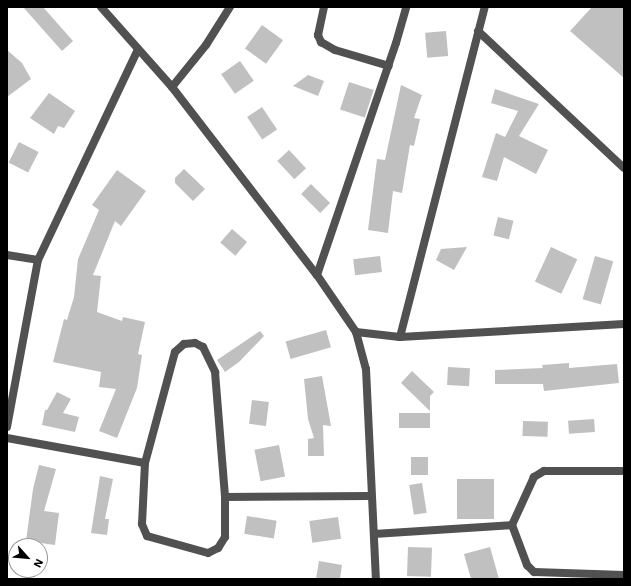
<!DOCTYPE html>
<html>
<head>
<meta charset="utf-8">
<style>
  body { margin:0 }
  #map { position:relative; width:631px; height:586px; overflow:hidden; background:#fff; font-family:"Work Sans",sans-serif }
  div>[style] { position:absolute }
  .building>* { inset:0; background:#c0c0c0; transform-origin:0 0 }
  .minor>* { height:8px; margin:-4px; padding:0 4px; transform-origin:4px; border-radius:4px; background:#515151 }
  span { translate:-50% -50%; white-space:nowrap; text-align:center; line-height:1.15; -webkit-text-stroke:3px #fff; paint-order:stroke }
  .frame { position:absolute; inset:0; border:8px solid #000; pointer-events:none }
  .north { position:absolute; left:8px; top:538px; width:40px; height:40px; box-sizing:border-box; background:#fff; border:1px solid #999; border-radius:50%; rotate:117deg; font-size:11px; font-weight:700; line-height:16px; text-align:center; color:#000 }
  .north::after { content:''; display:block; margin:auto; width:14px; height:18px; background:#000; clip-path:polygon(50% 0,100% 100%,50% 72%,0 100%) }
</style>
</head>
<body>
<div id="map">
  <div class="building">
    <div style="clip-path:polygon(23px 7px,43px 7px,73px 41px,62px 51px)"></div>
    <div style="clip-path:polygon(592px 7px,624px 7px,624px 78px,570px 31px)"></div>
    <div style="left:262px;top:25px;width:26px;height:29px;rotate:36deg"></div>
    <div style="left:446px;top:31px;width:25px;height:21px;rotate:85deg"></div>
    <div style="clip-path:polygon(7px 50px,22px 63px,31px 79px,7px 97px)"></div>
    <div style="left:240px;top:61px;width:24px;height:23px;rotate:55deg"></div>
    <div style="clip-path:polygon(308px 75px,324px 81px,318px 96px,293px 86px)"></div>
    <div style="left:349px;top:82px;width:26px;height:29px;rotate:18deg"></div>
    <div style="clip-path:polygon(401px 85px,422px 95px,414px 118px,420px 119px,414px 146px,410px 145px,402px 193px,393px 191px,388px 233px,368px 230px,377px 159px,385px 160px)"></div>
    <div style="clip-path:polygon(495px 89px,539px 104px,519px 136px,548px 150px,536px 174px,504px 157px,497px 181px,482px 177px,496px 133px,505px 137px,518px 111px,491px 103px)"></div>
    <div style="clip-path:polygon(49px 93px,75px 111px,64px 128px,58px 126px,54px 134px,30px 118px)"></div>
    <div style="left:262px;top:107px;width:27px;height:18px;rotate:56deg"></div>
    <div style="left:19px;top:142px;width:22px;height:23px;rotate:27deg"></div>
    <div style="left:289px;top:150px;width:25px;height:16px;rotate:47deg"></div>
    <div style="clip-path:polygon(184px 169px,205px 189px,193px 201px,175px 183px,175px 178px)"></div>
    <div style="clip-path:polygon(117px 170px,146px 191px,121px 226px,115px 221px,93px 275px,101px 276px,97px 312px,122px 321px,123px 317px,145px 322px,138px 354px,142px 355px,137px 388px,117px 438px,99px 431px,116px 389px,99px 387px,101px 372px,53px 362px,64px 319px,67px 320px,74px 297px,78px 259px,99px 210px,92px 205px)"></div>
    <div style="left:311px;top:184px;width:27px;height:14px;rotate:45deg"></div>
    <div style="left:498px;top:217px;width:16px;height:19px;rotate:14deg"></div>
    <div style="left:232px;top:229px;width:20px;height:18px;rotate:41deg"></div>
    <div style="clip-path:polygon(467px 247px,454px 270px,436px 260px,441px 249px)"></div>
    <div style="left:551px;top:247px;width:29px;height:38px;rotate:25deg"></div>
    <div style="left:380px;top:256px;width:16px;height:27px;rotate:83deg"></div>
    <div style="left:595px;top:256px;width:19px;height:45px;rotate:16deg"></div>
    <div style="left:326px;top:330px;width:18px;height:42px;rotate:74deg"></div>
    <div style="clip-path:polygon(260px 331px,264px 336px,239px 362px,225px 372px,217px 360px)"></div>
    <div style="clip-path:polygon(569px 363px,569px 368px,617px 364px,619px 383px,544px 391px,543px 384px,495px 384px,495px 370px,543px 368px,542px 365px)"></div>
    <div style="left:448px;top:367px;width:22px;height:18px;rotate:3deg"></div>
    <div style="clip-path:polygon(412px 371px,434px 392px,430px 396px,430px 411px,401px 383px)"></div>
    <div style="clip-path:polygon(322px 376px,331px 426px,323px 425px,324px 456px,308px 456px,308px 439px,314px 438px,308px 419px,304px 379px)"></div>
    <div style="clip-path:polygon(57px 392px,71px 399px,63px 413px,79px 417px,75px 432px,42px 425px,45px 410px,47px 410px)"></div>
    <div style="left:252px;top:400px;width:17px;height:24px;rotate:7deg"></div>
    <div style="left:399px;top:413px;width:31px;height:15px"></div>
    <div style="left:594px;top:419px;width:13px;height:26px;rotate:86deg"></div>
    <div style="left:523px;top:421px;width:25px;height:15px;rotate:2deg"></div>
    <div style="left:279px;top:445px;width:32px;height:25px;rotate:79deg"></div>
    <div style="left:411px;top:457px;width:17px;height:18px"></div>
    <div style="clip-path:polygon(39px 465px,56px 469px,44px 511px,59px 513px,55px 545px,26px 541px,33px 489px)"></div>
    <div style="clip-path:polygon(100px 476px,113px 479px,105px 519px,109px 519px,107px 535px,91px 533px)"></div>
    <div style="left:457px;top:479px;width:37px;height:40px"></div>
    <div style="left:422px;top:483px;width:30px;height:13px;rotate:81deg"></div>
    <div style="left:247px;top:516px;width:30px;height:18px;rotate:9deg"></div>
    <div style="left:338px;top:517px;width:22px;height:29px;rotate:82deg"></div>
    <div style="left:408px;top:547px;width:24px;height:29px;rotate:2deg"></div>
    <div style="clip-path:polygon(490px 547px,499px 579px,471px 579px,464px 554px)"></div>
    <div style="clip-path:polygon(319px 561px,342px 565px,340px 579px,316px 579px)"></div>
  </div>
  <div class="minor">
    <div style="left:101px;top:7px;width:107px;rotate:48.4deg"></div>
    <div style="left:172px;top:87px;width:237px;rotate:52.4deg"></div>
    <div style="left:317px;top:275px;width:69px;rotate:55.6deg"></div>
    <div style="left:356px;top:332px;width:38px;rotate:75deg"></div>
    <div style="left:366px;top:369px;width:210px;rotate:87.3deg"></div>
    <div style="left:324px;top:7px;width:29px;rotate:102deg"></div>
    <div style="left:318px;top:35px;width:8px;rotate:67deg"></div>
    <div style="left:321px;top:42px;width:16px;rotate:30deg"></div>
    <div style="left:335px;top:50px;width:56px;rotate:16.5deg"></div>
    <div style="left:478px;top:31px;width:200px;rotate:43.2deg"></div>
    <div style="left:172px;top:87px;width:54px;rotate:-51deg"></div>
    <div style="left:206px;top:45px;width:45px;rotate:-57.7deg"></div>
    <div style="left:7px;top:255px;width:31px;rotate:9deg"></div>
    <div style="left:317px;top:275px;width:245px;rotate:-71.2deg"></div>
    <div style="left:396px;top:43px;width:37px;rotate:-74deg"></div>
    <div style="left:356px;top:332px;width:44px;rotate:6.5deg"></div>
    <div style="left:400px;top:337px;width:224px;rotate:-3.3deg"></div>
    <div style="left:400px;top:337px;width:341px;rotate:-75.6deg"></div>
    <div style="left:195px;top:343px;width:9px;rotate:27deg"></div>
    <div style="left:203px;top:347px;width:28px;rotate:64deg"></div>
    <div style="left:215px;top:372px;width:125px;rotate:85.4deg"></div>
    <div style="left:225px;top:497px;width:40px;rotate:90deg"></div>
    <div style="left:225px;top:537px;width:13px;rotate:122deg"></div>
    <div style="left:218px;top:548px;width:11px;rotate:153deg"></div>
    <div style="left:208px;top:553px;width:63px;rotate:-164.4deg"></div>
    <div style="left:147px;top:536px;width:13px;rotate:-113deg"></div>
    <div style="left:142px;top:524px;width:61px;rotate:-87.2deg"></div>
    <div style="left:145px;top:463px;width:115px;rotate:-74.9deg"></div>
    <div style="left:175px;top:352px;width:12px;rotate:-42deg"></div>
    <div style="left:184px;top:344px;width:11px;rotate:-5deg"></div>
    <div style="left:7px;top:427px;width:170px;rotate:-79.5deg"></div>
    <div style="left:38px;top:260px;width:233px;rotate:-64.6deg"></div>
    <div style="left:7px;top:438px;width:140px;rotate:10.3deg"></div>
    <div style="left:624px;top:471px;width:80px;rotate:180deg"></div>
    <div style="left:544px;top:471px;width:12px;rotate:149deg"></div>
    <div style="left:534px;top:477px;width:53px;rotate:114.6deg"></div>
    <div style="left:512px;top:525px;width:43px;rotate:69.4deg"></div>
    <div style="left:527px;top:565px;width:10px;rotate:45deg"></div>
    <div style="left:534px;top:572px;width:90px;rotate:1.9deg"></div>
    <div style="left:225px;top:497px;width:145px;rotate:-0.4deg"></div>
    <div style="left:374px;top:534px;width:138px;rotate:-3.7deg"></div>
  </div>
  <div class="frame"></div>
  <div class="north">N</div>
</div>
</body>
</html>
